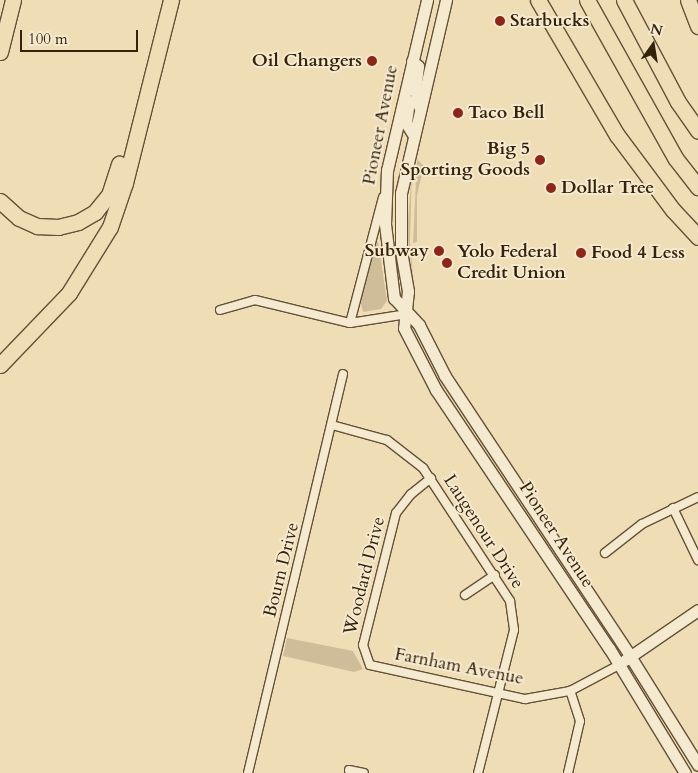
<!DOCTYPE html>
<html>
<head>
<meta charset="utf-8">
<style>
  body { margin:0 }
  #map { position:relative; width:698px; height:773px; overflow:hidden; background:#efddb6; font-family:Cardo,serif }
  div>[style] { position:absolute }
  .green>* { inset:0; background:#cfbd99 }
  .roads { filter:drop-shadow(1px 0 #645136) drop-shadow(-1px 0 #645136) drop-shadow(0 1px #645136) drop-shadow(0 -1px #645136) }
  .street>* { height:8px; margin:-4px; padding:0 4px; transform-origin:4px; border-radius:4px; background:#f5e9d0 }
  .secondary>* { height:11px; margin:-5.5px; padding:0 5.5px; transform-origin:5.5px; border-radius:5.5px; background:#f5e9d0 }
  .highway>* { height:15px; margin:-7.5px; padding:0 7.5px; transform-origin:7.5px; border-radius:7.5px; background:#efddb6 }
  .dots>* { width:14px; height:14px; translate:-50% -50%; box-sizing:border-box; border:2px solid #f5e9d0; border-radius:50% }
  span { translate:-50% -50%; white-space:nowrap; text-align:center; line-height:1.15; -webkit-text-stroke:4px #f5e9d0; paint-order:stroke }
  .poi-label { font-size:18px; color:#35220b; font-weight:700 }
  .left { translate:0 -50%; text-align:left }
  .right { translate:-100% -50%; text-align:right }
  .street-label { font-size:18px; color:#35220b }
  .north { position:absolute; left:628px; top:20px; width:50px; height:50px; -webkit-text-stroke:4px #f5e9d0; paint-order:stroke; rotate:13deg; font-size:14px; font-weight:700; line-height:20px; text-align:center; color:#35220b }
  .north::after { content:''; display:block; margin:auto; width:18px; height:22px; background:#35220b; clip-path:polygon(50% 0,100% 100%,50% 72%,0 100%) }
  .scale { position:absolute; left:20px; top:30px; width:118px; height:22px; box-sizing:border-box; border:2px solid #35220b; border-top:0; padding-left:6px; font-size:15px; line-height:18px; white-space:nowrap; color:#35220b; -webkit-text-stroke:4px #f5e9d0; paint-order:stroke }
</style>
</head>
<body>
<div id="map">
  <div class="green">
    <div style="clip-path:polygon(417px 159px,424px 166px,417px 195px,417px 242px,413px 243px)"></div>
    <div style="clip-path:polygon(412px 171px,410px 241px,414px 287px,407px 233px)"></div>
    <div style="clip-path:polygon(378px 242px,387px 301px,381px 309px,363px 312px,360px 300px,373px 244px)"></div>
    <div style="clip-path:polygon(287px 638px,353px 651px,363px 669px,354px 672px,283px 656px)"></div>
  </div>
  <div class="roads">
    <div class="street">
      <div style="left:220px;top:310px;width:36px;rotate:-16deg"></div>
      <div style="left:255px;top:300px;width:98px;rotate:13.6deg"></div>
      <div style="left:350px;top:323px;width:58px;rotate:-9deg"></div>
      <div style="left:350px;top:323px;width:130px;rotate:-75.3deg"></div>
      <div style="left:332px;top:425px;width:57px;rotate:15.3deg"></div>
      <div style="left:387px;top:440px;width:46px;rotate:37.9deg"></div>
      <div style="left:423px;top:468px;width:159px;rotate:56.8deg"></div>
      <div style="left:510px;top:601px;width:29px;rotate:82deg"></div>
      <div style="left:514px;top:630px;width:147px;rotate:104.1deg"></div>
      <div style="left:431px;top:478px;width:26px;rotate:141deg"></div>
      <div style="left:411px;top:494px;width:24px;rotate:128deg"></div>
      <div style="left:396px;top:513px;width:136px;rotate:104deg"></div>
      <div style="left:363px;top:645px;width:21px;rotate:71deg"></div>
      <div style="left:370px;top:665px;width:159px;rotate:12.4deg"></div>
      <div style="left:525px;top:699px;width:46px;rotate:-10.1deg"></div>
      <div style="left:570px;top:691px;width:55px;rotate:-28deg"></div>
      <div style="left:673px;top:508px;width:58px;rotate:64.3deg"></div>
      <div style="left:605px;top:553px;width:47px;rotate:-38.1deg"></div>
      <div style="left:642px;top:524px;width:62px;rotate:-25.7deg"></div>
      <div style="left:465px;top:595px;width:36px;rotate:-34deg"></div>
      <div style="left:349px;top:770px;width:15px;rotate:11deg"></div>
      <div style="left:248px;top:773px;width:410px;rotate:-76.6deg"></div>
      <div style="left:568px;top:773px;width:53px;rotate:-77deg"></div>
      <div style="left:580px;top:721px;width:32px;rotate:-108deg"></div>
    </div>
    <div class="secondary">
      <div style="left:427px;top:0;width:175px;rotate:103.2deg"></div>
      <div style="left:387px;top:170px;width:54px;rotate:92.1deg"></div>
      <div style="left:385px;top:224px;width:75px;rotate:83.1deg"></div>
      <div style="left:394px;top:298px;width:37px;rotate:47deg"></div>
      <div style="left:419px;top:325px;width:57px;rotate:63deg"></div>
      <div style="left:445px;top:376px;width:336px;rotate:56.5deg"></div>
      <div style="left:630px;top:656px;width:128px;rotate:58deg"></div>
      <div style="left:446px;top:0;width:198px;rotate:103.1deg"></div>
      <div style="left:401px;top:193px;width:58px;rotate:90deg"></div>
      <div style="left:401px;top:251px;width:41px;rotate:80.1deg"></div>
      <div style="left:408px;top:291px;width:37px;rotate:96deg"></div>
      <div style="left:404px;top:328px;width:70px;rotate:62.7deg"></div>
      <div style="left:436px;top:390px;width:311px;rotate:56.2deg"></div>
      <div style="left:609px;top:648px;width:146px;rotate:58.7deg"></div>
      <div style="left:412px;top:61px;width:8px;rotate:40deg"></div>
      <div style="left:418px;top:66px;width:23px;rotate:97deg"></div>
      <div style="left:415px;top:89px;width:18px;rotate:77deg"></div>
      <div style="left:409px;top:101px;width:22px;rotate:98deg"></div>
      <div style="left:406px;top:123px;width:13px;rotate:58deg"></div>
      <div style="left:625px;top:660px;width:88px;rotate:-34.4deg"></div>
    </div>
    <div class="highway">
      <div style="left:538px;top:0;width:156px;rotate:59.7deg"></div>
      <div style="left:617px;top:135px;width:94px;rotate:53.3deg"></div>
      <div style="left:673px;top:210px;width:37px;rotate:47deg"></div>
      <div style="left:587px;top:0;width:182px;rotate:60.8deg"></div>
      <div style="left:676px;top:159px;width:36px;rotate:52deg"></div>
      <div style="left:624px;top:0;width:115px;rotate:62.1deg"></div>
      <div style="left:678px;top:102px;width:35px;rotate:55deg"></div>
      <div style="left:688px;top:0;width:28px;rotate:69deg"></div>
      <div style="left:0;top:52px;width:54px;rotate:-76deg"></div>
      <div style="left:0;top:201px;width:25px;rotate:42deg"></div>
      <div style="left:19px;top:218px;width:20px;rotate:24deg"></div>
      <div style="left:37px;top:226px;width:21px;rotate:3deg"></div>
      <div style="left:58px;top:227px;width:21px;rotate:-14deg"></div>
      <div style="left:78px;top:222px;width:20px;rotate:-30deg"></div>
      <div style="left:95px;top:212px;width:22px;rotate:-51deg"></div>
      <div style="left:109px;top:195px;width:33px;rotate:-72deg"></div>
      <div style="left:0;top:365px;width:100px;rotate:-46.2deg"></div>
      <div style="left:69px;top:293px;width:78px;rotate:-58.2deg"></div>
      <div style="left:110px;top:227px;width:46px;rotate:-71.2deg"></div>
      <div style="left:125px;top:183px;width:189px;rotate:-75.9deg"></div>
    </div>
  </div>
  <div class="dots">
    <div style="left:500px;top:21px;background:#8f2418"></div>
    <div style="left:372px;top:61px;background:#8f2418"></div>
    <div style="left:458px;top:113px;background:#8f2418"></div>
    <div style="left:540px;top:160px;background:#8f2418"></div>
    <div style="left:551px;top:188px;background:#8f2418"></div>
    <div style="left:439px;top:251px;background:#8f2418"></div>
    <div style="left:581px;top:253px;background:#8f2418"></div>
    <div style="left:447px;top:263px;background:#8f2418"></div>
  </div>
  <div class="poi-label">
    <span class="left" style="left:510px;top:21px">Starbucks</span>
    <span class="right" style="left:362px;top:61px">Oil Changers</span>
    <span class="left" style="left:468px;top:113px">Taco Bell</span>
    <span class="right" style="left:530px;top:160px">Big 5<br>Sporting Goods</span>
    <span class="left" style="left:561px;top:188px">Dollar Tree</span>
    <span class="right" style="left:429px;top:251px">Subway</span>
    <span class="left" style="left:457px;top:263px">Yolo Federal<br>Credit Union</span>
    <span class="left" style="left:591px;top:253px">Food 4 Less</span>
  </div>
  <div class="street-label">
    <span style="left:381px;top:125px;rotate:-79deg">Pioneer Avenue</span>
    <span style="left:483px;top:532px;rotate:57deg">Laugenour Drive</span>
    <span style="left:556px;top:535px;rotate:57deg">Pioneer Avenue</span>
    <span style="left:282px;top:570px;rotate:-76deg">Bourn Drive</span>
    <span style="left:365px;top:576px;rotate:-76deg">Woodard Drive</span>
    <span style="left:459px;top:667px;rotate:11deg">Farnham Avenue</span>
  </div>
  <div class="north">N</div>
  <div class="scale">100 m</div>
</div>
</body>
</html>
